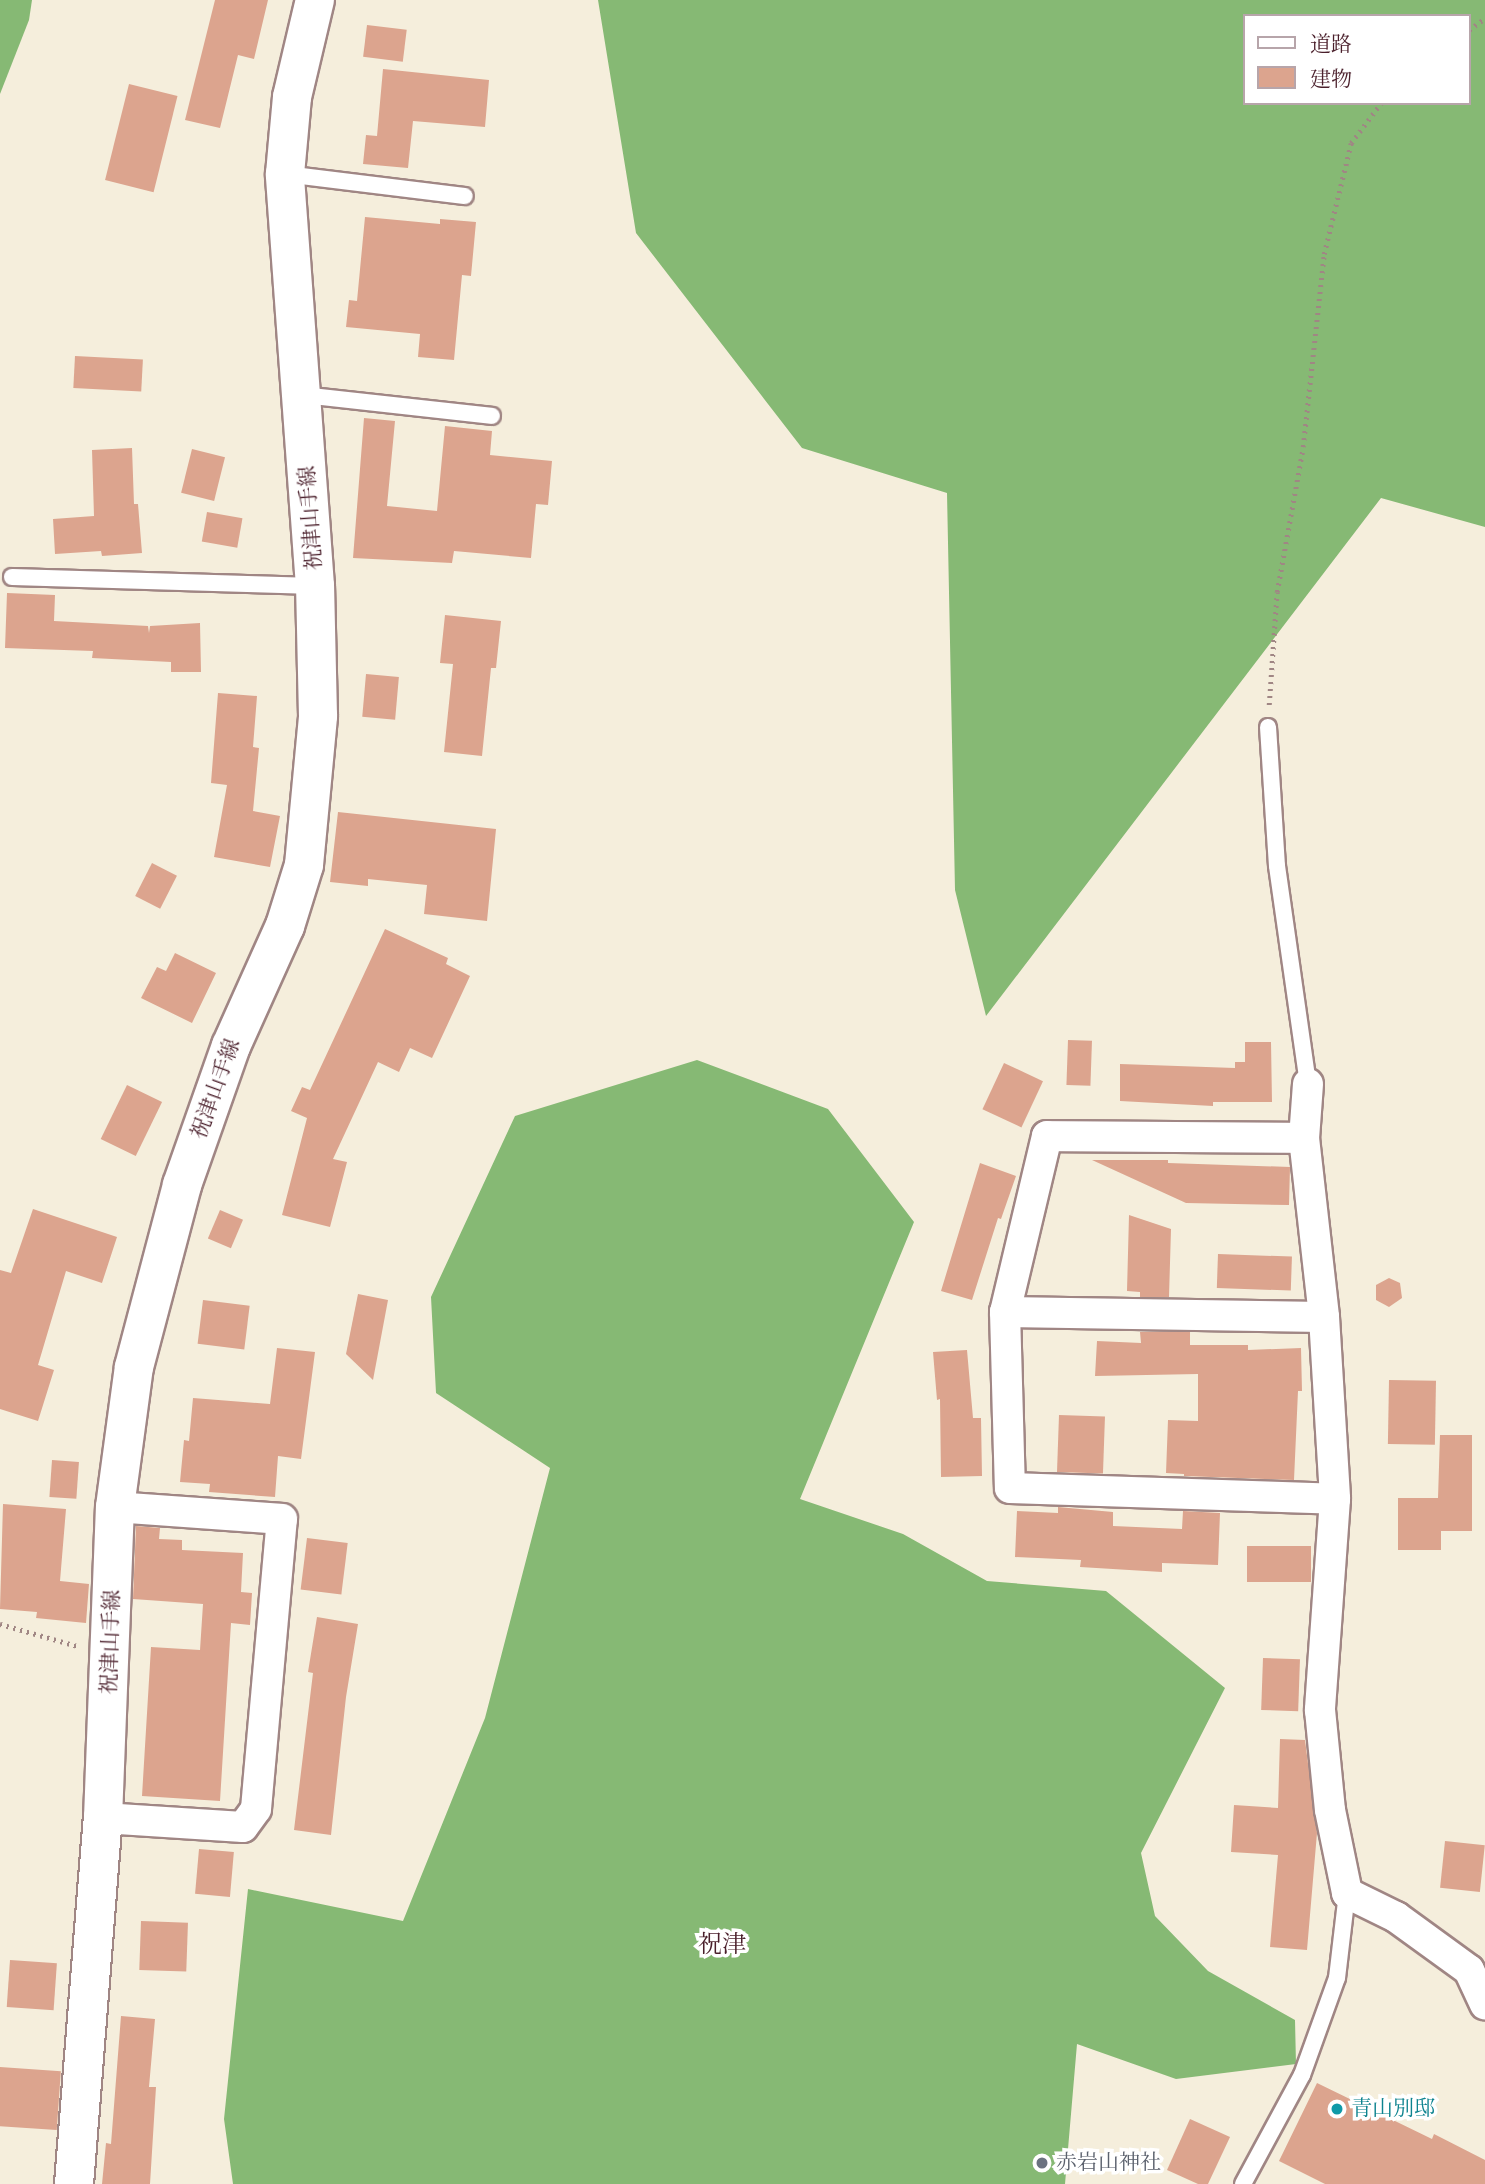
<!DOCTYPE html>
<html>
<head>
<meta charset="utf-8">
<style>
  body { margin:0 }
  #map { position:relative; width:1485px; height:2184px; overflow:hidden; background:#f5eedc; font-family:"Libre Bodoni","Noto Serif JP",serif }
  div>[style] { position:absolute }
  .forest>* { inset:0; background:#86b974 }
  .building>* { inset:0; background:#dca48e; transform-origin:0 0 }
  .path>* { height:4.5px; margin-top:-2.25px; transform-origin:0; background:repeating-linear-gradient(90deg,#a08684 0 2px,transparent 0 7px) }
  .roads { filter:drop-shadow(2px 0 #a08684) drop-shadow(-2px 0 #a08684) drop-shadow(0 2px #a08684) drop-shadow(0 -2px #a08684) }
  .service>* { height:16px; margin:-8px; padding:0 8px; transform-origin:8px; border-radius:8px; background:#fff }
  .minor>* { height:30px; margin:-15px; padding:0 15px; transform-origin:15px; border-radius:15px; background:#fff }
  .tertiary>* { height:38px; margin:-19px; padding:0 19px; transform-origin:19px; border-radius:19px; background:#fff }
  .dots>* { width:19px; height:19px; translate:-50% -50%; box-sizing:border-box; border:4px solid #fff; border-radius:50% }
  span { translate:-50% -50%; white-space:nowrap; text-align:center; line-height:1.15; -webkit-text-stroke:7px #fff; paint-order:stroke }
  .street-label { font-size:21px; color:#4a1f2b }
  .culture-label { font-size:21px; color:#0d838f }
  .left { translate:0 -50%; text-align:left }
  .worship-label { font-size:21px; color:#5b616d }
  .quarter-label { font-size:24px; color:#4a1f2b }
  .legend { position:absolute; left:1243px; top:14px; width:228px; height:91px; box-sizing:border-box; background:#fff; border:2px solid #b7a5aa; margin:0; padding:9px 12px; list-style:none; font-size:21px; color:#4a1f2b }
  .legend li { display:flex; align-items:center; gap:14px; height:35px }
  .legend b { width:35px; border:2px solid #b7a5aa }
</style>
</head>
<body>
<div id="map">
  <div class="forest">
    <div style="clip-path:polygon(0 0,32px 0,29px 20px,0 94px)"></div>
    <div style="clip-path:polygon(evenodd,598px 0,1485px 0,1485px 527px,1381px 498px,986px 1016px,955px 890px,947px 493px,802px 448px,636px 233px,598px 0,1245px 16px,1469px 16px,1469px 103px,1245px 103px,1245px 16px)"></div>
    <div style="clip-path:polygon(697px 1060px,828px 1109px,914px 1222px,800px 1499px,903px 1534px,987px 1581px,1106px 1591px,1225px 1688px,1141px 1853px,1155px 1916px,1208px 1971px,1295px 2020px,1296px 2064px,1176px 2079px,1077px 2044px,1065px 2184px,233px 2184px,224px 2119px,248px 1889px,403px 1921px,485px 1718px,550px 1468px,436px 1393px,431px 1297px,515px 1116px)"></div>
  </div>
  <div class="building">
    <div style="clip-path:polygon(215px 0,268px 0,254px 59px,238px 55px,220px 128px,185px 120px)"></div>
    <div style="left:367px;top:25px;width:40px;height:32px;rotate:7deg"></div>
    <div style="clip-path:polygon(383px 69px,489px 80px,485px 127px,413px 121px,408px 168px,363px 164px,366px 135px,377px 136px)"></div>
    <div style="left:129px;top:84px;width:50px;height:99px;rotate:14deg"></div>
    <div style="clip-path:polygon(365px 217px,440px 224px,440px 219px,476px 222px,471px 276px,462px 275px,454px 360px,418px 357px,420px 334px,346px 327px,349px 300px,357px 301px)"></div>
    <div style="left:75px;top:356px;width:68px;height:32px;rotate:3deg"></div>
    <div style="clip-path:polygon(364px 418px,395px 421px,387px 506px,437px 511px,445px 426px,492px 431px,490px 455px,552px 461px,548px 505px,536px 504px,531px 558px,454px 551px,452px 563px,353px 558px)"></div>
    <div style="clip-path:polygon(132px 448px,134px 504px,138px 504px,142px 553px,102px 556px,101px 551px,55px 554px,53px 519px,94px 516px,92px 450px)"></div>
    <div style="left:192px;top:449px;width:34px;height:45px;rotate:14deg"></div>
    <div style="left:207px;top:512px;width:36px;height:30px;rotate:10deg"></div>
    <div style="clip-path:polygon(7px 593px,55px 595px,54px 621px,148px 626px,149px 633px,150px 626px,200px 623px,201px 672px,171px 672px,171px 662px,92px 658px,93px 651px,5px 648px)"></div>
    <div style="clip-path:polygon(445px 615px,501px 621px,496px 668px,491px 668px,482px 756px,444px 752px,453px 664px,440px 663px)"></div>
    <div style="left:366px;top:674px;width:33px;height:43px;rotate:5deg"></div>
    <div style="clip-path:polygon(218px 693px,257px 696px,253px 747px,259px 748px,253px 811px,280px 816px,270px 867px,214px 857px,227px 785px,211px 783px)"></div>
    <div style="clip-path:polygon(338px 812px,496px 829px,487px 921px,424px 914px,427px 885px,368px 879px,368px 886px,330px 882px)"></div>
    <div style="left:152px;top:863px;width:28px;height:37px;rotate:27deg"></div>
    <div style="clip-path:polygon(385px 929px,448px 958px,446px 964px,470px 976px,432px 1058px,410px 1048px,399px 1072px,378px 1062px,333px 1159px,347px 1162px,330px 1227px,282px 1215px,307px 1118px,291px 1111px,302px 1087px,310px 1090px)"></div>
    <div style="clip-path:polygon(175px 953px,216px 973px,192px 1023px,141px 998px,157px 967px,166px 971px)"></div>
    <div style="left:1068px;top:1040px;width:24px;height:45px;rotate:2deg"></div>
    <div style="clip-path:polygon(1245px 1042px,1271px 1042px,1272px 1102px,1213px 1102px,1213px 1106px,1120px 1101px,1120px 1064px,1235px 1068px,1235px 1062px,1245px 1062px)"></div>
    <div style="left:1004px;top:1063px;width:43px;height:51px;rotate:25deg"></div>
    <div style="left:127px;top:1085px;width:39px;height:60px;rotate:26deg"></div>
    <div style="clip-path:polygon(1092px 1160px,1168px 1160px,1168px 1163px,1290px 1167px,1289px 1205px,1186px 1203px)"></div>
    <div style="clip-path:polygon(980px 1163px,1016px 1176px,1001px 1219px,998px 1218px,972px 1300px,941px 1291px)"></div>
    <div style="clip-path:polygon(33px 1209px,117px 1237px,102px 1283px,66px 1271px,38px 1365px,54px 1370px,38px 1421px,0 1409px,0 1270px,11px 1273px)"></div>
    <div style="left:220px;top:1210px;width:25px;height:31px;rotate:23deg"></div>
    <div style="clip-path:polygon(1129px 1215px,1171px 1229px,1169px 1297px,1140px 1297px,1140px 1292px,1127px 1291px)"></div>
    <div style="left:1218px;top:1254px;width:74px;height:34px;rotate:2deg"></div>
    <div style="clip-path:polygon(1389px 1278px,1400px 1283px,1402px 1298px,1389px 1307px,1376px 1300px,1376px 1285px)"></div>
    <div style="clip-path:polygon(358px 1294px,388px 1300px,373px 1380px,346px 1354px)"></div>
    <div style="left:203px;top:1300px;width:47px;height:44px;rotate:7deg"></div>
    <div style="clip-path:polygon(1140px 1332px,1190px 1332px,1190px 1345px,1248px 1345px,1248px 1350px,1301px 1348px,1302px 1391px,1298px 1391px,1294px 1480px,1184px 1476px,1184px 1474px,1166px 1473px,1168px 1420px,1198px 1421px,1198px 1374px,1095px 1376px,1097px 1341px,1141px 1343px)"></div>
    <div style="clip-path:polygon(277px 1348px,315px 1352px,301px 1459px,278px 1456px,275px 1497px,209px 1492px,210px 1484px,180px 1482px,184px 1440px,189px 1441px,193px 1398px,270px 1404px)"></div>
    <div style="clip-path:polygon(967px 1350px,973px 1418px,981px 1418px,982px 1476px,941px 1477px,940px 1399px,937px 1400px,933px 1352px)"></div>
    <div style="left:1389px;top:1380px;width:47px;height:64px;rotate:1deg"></div>
    <div style="left:1059px;top:1415px;width:46px;height:57px;rotate:2deg"></div>
    <div style="clip-path:polygon(1440px 1435px,1472px 1435px,1472px 1531px,1441px 1531px,1441px 1550px,1398px 1550px,1398px 1498px,1438px 1498px)"></div>
    <div style="left:52px;top:1460px;width:27px;height:37px;rotate:4deg"></div>
    <div style="clip-path:polygon(3px 1504px,66px 1509px,60px 1581px,89px 1584px,86px 1623px,36px 1618px,37px 1612px,0 1609px)"></div>
    <div style="clip-path:polygon(1058px 1507px,1113px 1512px,1113px 1526px,1182px 1529px,1183px 1511px,1220px 1513px,1218px 1565px,1162px 1563px,1162px 1572px,1080px 1567px,1081px 1560px,1015px 1557px,1017px 1511px,1058px 1513px)"></div>
    <div style="clip-path:polygon(136px 1526px,160px 1528px,159px 1539px,182px 1540px,182px 1550px,243px 1553px,241px 1592px,252px 1593px,250px 1625px,231px 1623px,220px 1801px,142px 1796px,151px 1647px,200px 1650px,203px 1604px,133px 1599px)"></div>
    <div style="left:307px;top:1538px;width:41px;height:52px;rotate:7deg"></div>
    <div style="left:1247px;top:1546px;width:64px;height:36px"></div>
    <div style="clip-path:polygon(317px 1617px,358px 1624px,346px 1697px,331px 1835px,294px 1830px,313px 1673px,308px 1672px)"></div>
    <div style="left:1263px;top:1658px;width:37px;height:52px;rotate:2deg"></div>
    <div style="clip-path:polygon(1280px 1739px,1305px 1740px,1317px 1833px,1307px 1950px,1270px 1947px,1278px 1855px,1231px 1852px,1234px 1805px,1278px 1808px)"></div>
    <div style="left:1445px;top:1841px;width:40px;height:47px;rotate:6deg"></div>
    <div style="left:199px;top:1849px;width:35px;height:45px;rotate:5deg"></div>
    <div style="left:141px;top:1921px;width:47px;height:49px;rotate:2deg"></div>
    <div style="left:10px;top:1960px;width:47px;height:47px;rotate:4deg"></div>
    <div style="clip-path:polygon(121px 2016px,155px 2019px,149px 2087px,156px 2087px,150px 2184px,102px 2184px,106px 2143px,111px 2144px)"></div>
    <div style="left:0;top:2067px;width:61px;height:59px;rotate:4deg"></div>
    <div style="clip-path:polygon(1317px 2083px,1432px 2139px,1434px 2134px,1485px 2160px,1485px 2184px,1325px 2184px,1279px 2161px)"></div>
    <div style="clip-path:polygon(1190px 2119px,1230px 2137px,1208px 2184px,1198px 2184px,1167px 2170px)"></div>
  </div>
  <div class="path">
    <div style="left:1469px;top:30px;width:20px;rotate:-37deg"></div>
    <div style="left:1269px;top:705px;width:113px;rotate:-86deg"></div>
    <div style="left:1277px;top:592px;width:147px;rotate:-79.8deg"></div>
    <div style="left:1303px;top:447px;width:194px;rotate:-83.8deg"></div>
    <div style="left:1324px;top:254px;width:114px;rotate:-76.3deg"></div>
    <div style="left:1351px;top:143px;width:50px;rotate:-53.1deg"></div>
    <div style="left:0;top:1624px;width:80px;rotate:15.9deg"></div>
  </div>
  <div class="roads">
    <div class="service">
      <div style="left:285px;top:174px;width:181px;rotate:7deg"></div>
      <div style="left:303px;top:395px;width:190px;rotate:6.3deg"></div>
      <div style="left:12px;top:577px;width:303px;rotate:1.7deg"></div>
      <div style="left:1268px;top:727px;width:139px;rotate:86.3deg"></div>
      <div style="left:1277px;top:866px;width:220px;rotate:81.9deg"></div>
      <div style="left:1243px;top:2184px;width:124px;rotate:-61.6deg"></div>
      <div style="left:1302px;top:2075px;width:103px;rotate:-70.2deg"></div>
      <div style="left:1337px;top:1978px;width:86px;rotate:-83.3deg"></div>
    </div>
    <div class="minor">
      <div style="left:1308px;top:1084px;width:54px;rotate:94.2deg"></div>
      <div style="left:1304px;top:1138px;width:180px;rotate:83.6deg"></div>
      <div style="left:1324px;top:1317px;width:182px;rotate:86.5deg"></div>
      <div style="left:1335px;top:1499px;width:212px;rotate:94.1deg"></div>
      <div style="left:1320px;top:1710px;width:100px;rotate:84.3deg"></div>
      <div style="left:1330px;top:1810px;width:85px;rotate:78.4deg"></div>
      <div style="left:1347px;top:1893px;width:55px;rotate:26.1deg"></div>
      <div style="left:1396px;top:1917px;width:90px;rotate:36deg"></div>
      <div style="left:1469px;top:1970px;width:38px;rotate:65deg"></div>
      <div style="left:1304px;top:1138px;width:257px;rotate:-179.6deg"></div>
      <div style="left:1047px;top:1136px;width:181px;rotate:103.4deg"></div>
      <div style="left:1005px;top:1312px;width:176px;rotate:88.4deg"></div>
      <div style="left:1010px;top:1488px;width:325px;rotate:1.9deg"></div>
      <div style="left:1005px;top:1312px;width:319px;rotate:0.9deg"></div>
      <div style="left:103px;top:1818px;width:140px;rotate:3.7deg"></div>
      <div style="left:243px;top:1827px;width:22px;rotate:-54deg"></div>
      <div style="left:256px;top:1809px;width:291px;rotate:-84.9deg"></div>
      <div style="left:282px;top:1519px;width:167px;rotate:-175.9deg"></div>
    </div>
    <div class="tertiary">
      <div style="left:74px;top:2184px;width:367px;rotate:-85.5deg"></div>
      <div style="left:103px;top:1818px;width:311px;rotate:-87.8deg"></div>
      <div style="left:115px;top:1507px;width:141px;rotate:-82.3deg"></div>
      <div style="left:134px;top:1367px;width:188px;rotate:-75.2deg"></div>
      <div style="left:182px;top:1185px;width:147px;rotate:-70.6deg"></div>
      <div style="left:231px;top:1046px;width:132px;rotate:-65.8deg"></div>
      <div style="left:285px;top:926px;width:64px;rotate:-72.7deg"></div>
      <div style="left:304px;top:865px;width:150px;rotate:-84.6deg"></div>
      <div style="left:318px;top:716px;width:130px;rotate:-91.3deg"></div>
      <div style="left:315px;top:586px;width:413px;rotate:-94.2deg"></div>
      <div style="left:285px;top:174px;width:77px;rotate:-84.8deg"></div>
      <div style="left:292px;top:97px;width:100px;rotate:-76.7deg"></div>
    </div>
  </div>
  <div class="dots">
    <div style="left:1337px;top:2109px;background:#0f9aa8"></div>
    <div style="left:1042px;top:2163px;background:#6b7280"></div>
  </div>
  <div class="street-label">
    <span style="left:311px;top:518px;rotate:-94deg">祝津山手線</span>
    <span style="left:216px;top:1089px;rotate:-70deg">祝津山手線</span>
    <span style="left:111px;top:1642px;rotate:-88deg">祝津山手線</span>
  </div>
  <div class="culture-label">
    <span class="left" style="left:1351px;top:2109px">青山別邸</span>
  </div>
  <div class="worship-label">
    <span class="left" style="left:1056px;top:2163px">赤岩山神社</span>
  </div>
  <div class="quarter-label">
    <span style="left:722px;top:1946px">祝津</span>
  </div>
  <ul class="legend">
  <li><b style="height:9px;background:#fff"></b>道路</li>
  <li><b style="height:19px;background:#dca48e"></b>建物</li>
  </ul>
</div>
</body>
</html>
